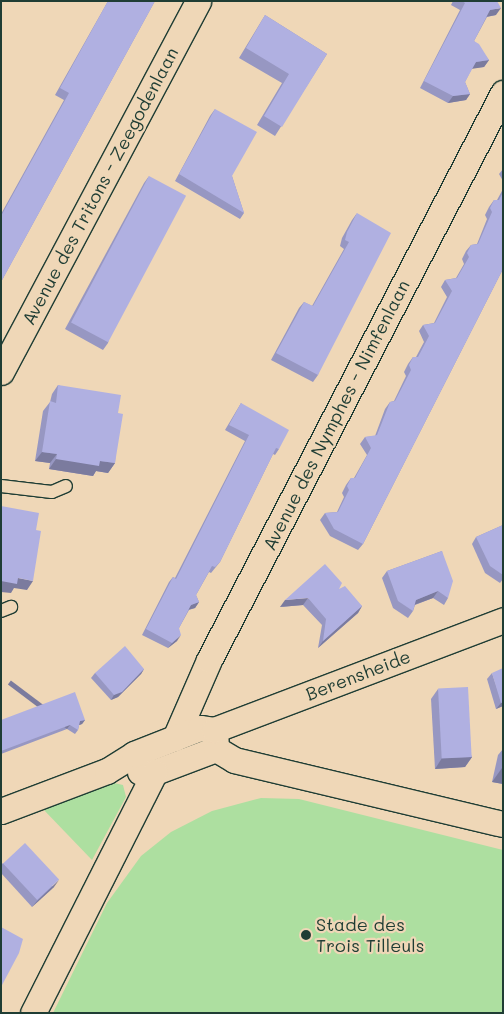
<!DOCTYPE html>
<html>
<head>
<meta charset="utf-8">
<style>
  body { margin:0 }
  #map { position:relative; width:504px; height:1014px; overflow:hidden; background:#efd7b7; font-family:Mali,sans-serif }
  div>[style] { position:absolute }
  .green>* { inset:0; background:#addfa0 }
  .roads { filter:drop-shadow(1px 0 #1f3d34) drop-shadow(-1px 0 #1f3d34) drop-shadow(0 1px #1f3d34) drop-shadow(0 -1px #1f3d34) }
  .service>* { height:12px; margin:-6px; padding:0 6px; transform-origin:6px; border-radius:6px; background:#efd7b7 }
  .minor>* { height:25px; margin:-12.5px; padding:0 12.5px; transform-origin:12.5px; border-radius:12.5px; background:#efd7b7 }
  .wall>* { inset:0; background:#9797c2 }
  .shaded-wall>* { inset:0; background:#7b7b9e; transform-origin:0 0 }
  .building>* { inset:0; background:#b0b0e1; transform-origin:0 0 }
  .dots>* { width:14px; height:14px; translate:-50% -50%; box-sizing:border-box; border:2px solid #efd7b7; border-radius:50% }
  span { translate:-50% -50%; white-space:nowrap; text-align:center; line-height:1.15; -webkit-text-stroke:4.5px #efd7b7; paint-order:stroke }
  .street-label { font-size:18px; color:#1f3d34 }
  .poi-label { font-size:18px; color:#1f3d34 }
  .left { translate:0 -50%; text-align:left }
  .frame { position:absolute; inset:0; border:2px solid #1f3d34; pointer-events:none }
</style>
</head>
<body>
<div id="map">
  <div class="green">
    <div style="clip-path:polygon(114px 783px,123px 785px,126px 797px,92px 860px,42px 808px)"></div>
    <div style="clip-path:polygon(261px 798px,299px 799px,503px 850px,503px 1013px,53px 1013px,107px 903px,141px 856px,171px 832px,212px 811px)"></div>
  </div>
  <div class="roads">
    <div class="service">
      <div style="left:1px;top:486px;width:51px;rotate:6.7deg"></div>
      <div style="left:52px;top:492px;width:15px;rotate:-23deg"></div>
      <div style="left:1px;top:611px;width:11px;rotate:-22deg"></div>
    </div>
    <div class="minor">
      <div style="left:1px;top:372px;width:420px;rotate:-62deg"></div>
      <div style="left:175px;top:738px;width:85px;rotate:-66.4deg"></div>
      <div style="left:209px;top:660px;width:639px;rotate:-62.59deg"></div>
      <div style="left:216px;top:749px;width:21px;rotate:31deg"></div>
      <div style="left:234px;top:760px;width:277px;rotate:13.4deg"></div>
      <div style="left:140px;top:772px;width:15px"></div>
      <div style="left:155px;top:772px;width:65px;rotate:-20.7deg"></div>
      <div style="left:216px;top:749px;width:17px;rotate:-93deg"></div>
      <div style="left:1px;top:811px;width:113px;rotate:-20.7deg"></div>
      <div style="left:107px;top:771px;width:32px;rotate:-32deg"></div>
      <div style="left:134px;top:754px;width:71px;rotate:-21.5deg"></div>
      <div style="left:200px;top:728px;width:14px;rotate:8deg"></div>
      <div style="left:214px;top:730px;width:309px;rotate:-20.8deg"></div>
      <div style="left:33px;top:1013px;width:270px;rotate:-63.2deg"></div>
    </div>
  </div>
  <div class="wall">
    <div style="clip-path:polygon(108px 1px,155px 1px,1px 282px,1px 214px,64px 100px,55px 95px)"></div>
    <div style="clip-path:polygon(453px 1px,497px 1px,496px 15px,487px 17px,474px 41px,489px 60px,484px 67px,472px 68px,465px 82px,470px 94px,466px 100px,448px 103px,420px 88px,460px 10px,451px 5px)"></div>
    <div style="clip-path:polygon(265px 15px,327px 54px,275px 136px,257px 125px,282px 83px,239px 58px)"></div>
    <div style="clip-path:polygon(215px 109px,232px 176px,244px 213px,240px 219px,175px 181px,210px 116px)"></div>
    <div style="clip-path:polygon(503px 169px,503px 181px,499px 174px)"></div>
    <div style="clip-path:polygon(149px 176px,108px 343px,103px 350px,65px 329px,144px 183px)"></div>
    <div style="clip-path:polygon(503px 189px,503px 269px,363px 544px,358px 550px,330px 536px,320px 520px,325px 513px,337px 512px,344px 497px,342px 493px,346px 485px,351px 478px,354px 478px,367px 455px,360px 444px,365px 437px,375px 436px,385px 409px,390px 402px,394px 401px,406px 376px,404px 372px,408px 364px,413px 357px,416px 357px,424px 342px,419px 331px,423px 325px,434px 323px,447px 297px,441px 287px,445px 280px,456px 278px,464px 264px,462px 259px,466px 251px,471px 245px,477px 244px,487px 219px,485px 215px,489px 207px,494px 200px,497px 200px)"></div>
    <div style="clip-path:polygon(357px 213px,318px 375px,313px 382px,271px 360px,299px 308px,304px 302px,312px 306px,344px 249px,340px 246px,342px 238px,352px 220px)"></div>
    <div style="clip-path:polygon(58px 385px,118px 413px,115px 463px,108px 473px,96px 471px,93px 476px,49px 469px,50px 463px,35px 461px,43px 411px,50px 402px,52px 394px)"></div>
    <div style="clip-path:polygon(241px 403px,279px 449px,275px 455px,273px 454px,220px 562px,211px 573px,209px 572px,196px 595px,199px 602px,195px 608px,189px 610px,179px 628px,177px 641px,168px 648px,142px 635px,169px 582px,173px 577px,175px 578px,245px 441px,225px 430px)"></div>
    <div style="clip-path:polygon(503px 525px,503px 579px,500px 583px,485px 573px,472px 544px,476px 537px)"></div>
    <div style="clip-path:polygon(442px 551px,448px 598px,444px 605px,433px 598px,415px 605px,413px 611px,408px 618px,393px 608px,382px 578px,387px 571px)"></div>
    <div style="clip-path:polygon(339px 589px,362px 606px,358px 613px,318px 648px,322px 625px,303px 605px,280px 607px)"></div>
    <div style="clip-path:polygon(144px 669px,141px 674px,118px 697px,111px 700px,91px 678px,95px 673px)"></div>
    <div style="clip-path:polygon(492px 673px,503px 706px,496px 709px,487px 679px)"></div>
    <div style="clip-path:polygon(438px 689px,472px 757px,465px 767px,435px 769px,431px 699px)"></div>
    <div style="clip-path:polygon(1px 720px,85px 720px,82px 724px,79px 725px,78px 730px,75px 734px,67px 729px,1px 754px)"></div>
    <div style="clip-path:polygon(503px 749px,503px 784px,492px 782px,498px 755px)"></div>
    <div style="clip-path:polygon(3px 863px,54px 887px,32px 907px,1px 873px,1px 865px)"></div>
  </div>
  <div class="shaded-wall">
    <div style="clip-path:polygon(501px 8px,496px 15px,485px 17px,490px 10px)"></div>
    <div style="clip-path:polygon(489px 60px,484px 67px,471px 69px,476px 62px)"></div>
    <div style="clip-path:polygon(470px 94px,466px 100px,448px 103px,453px 96px)"></div>
    <div style="clip-path:polygon(42px 452px,57px 454px,50px 463px,35px 461px)"></div>
    <div style="clip-path:polygon(56px 459px,100px 461px,115px 463px,108px 473px,96px 471px,93px 476px,49px 469px)"></div>
    <div style="clip-path:polygon(18px 578px,33px 581px,27px 590px,14px 588px,11px 593px,1px 592px,1px 581px)"></div>
    <div style="clip-path:polygon(438px 591px,433px 598px,411px 606px,416px 600px)"></div>
    <div style="clip-path:polygon(308px 598px,303px 605px,280px 607px,285px 600px)"></div>
    <div style="clip-path:polygon(199px 602px,195px 608px,187px 610px,191px 605px)"></div>
    <div style="clip-path:polygon(362px 606px,358px 613px,318px 648px,323px 641px)"></div>
    <div style="clip-path:polygon(181px 635px,177px 641px,168px 648px,172px 643px)"></div>
    <div style="clip-path:polygon(144px 669px,141px 674px,118px 697px,111px 700px,114px 695px)"></div>
    <div style="clip-path:polygon(503px 702px,503px 706px,496px 709px,501px 703px)"></div>
    <div style="clip-path:polygon(85px 720px,82px 724px,77px 726px,80px 721px)"></div>
    <div style="left:70px;top:725px;width:5px;height:74px;rotate:127deg"></div>
    <div style="clip-path:polygon(472px 757px,465px 767px,435px 769px,442px 758px)"></div>
    <div style="clip-path:polygon(502px 768px,503px 768px,503px 784px,492px 782px)"></div>
    <div style="clip-path:polygon(59px 880px,54px 887px,32px 907px,37px 901px)"></div>
  </div>
  <div class="building">
    <div style="clip-path:polygon(108px 1px,155px 1px,1px 282px,1px 216px,69px 93px,60px 88px)"></div>
    <div style="clip-path:polygon(462px 1px,497px 1px,501px 8px,490px 10px,474px 41px,479px 44px,489px 60px,476px 62px,465px 82px,470px 94px,453px 96px,424px 81px,465px 3px)"></div>
    <div style="clip-path:polygon(265px 15px,327px 54px,282px 127px,264px 116px,289px 74px,246px 48px)"></div>
    <div style="clip-path:polygon(215px 109px,257px 132px,232px 176px,244px 213px,179px 174px)"></div>
    <div style="left:149px;top:176px;width:42px;height:166px;rotate:28deg"></div>
    <div style="clip-path:polygon(503px 192px,503px 269px,363px 544px,334px 529px,325px 513px,338px 512px,349px 490px,347px 486px,351px 478px,355px 478px,371px 448px,365px 437px,377px 435px,390px 402px,395px 401px,411px 370px,409px 365px,413px 357px,418px 357px,429px 336px,423px 325px,435px 323px,452px 291px,445px 280px,457px 278px,469px 257px,467px 253px,471px 245px,478px 244px,492px 212px,490px 208px,494px 200px,499px 200px)"></div>
    <div style="clip-path:polygon(357px 213px,391px 233px,318px 375px,276px 353px,304px 302px,313px 306px,349px 242px,345px 240px,347px 232px)"></div>
    <div style="clip-path:polygon(58px 385px,121px 395px,118px 413px,123px 414px,115px 463px,100px 461px,99px 466px,56px 459px,57px 454px,42px 452px,50px 401px,56px 403px)"></div>
    <div style="clip-path:polygon(241px 403px,289px 430px,279px 449px,276px 448px,220px 562px,215px 567px,212px 566px,196px 595px,199px 602px,191px 605px,179px 628px,181px 635px,172px 643px,146px 629px,173px 577px,176px 579px,249px 435px,229px 425px)"></div>
    <div style="clip-path:polygon(1px 506px,39px 513px,36px 530px,41px 531px,33px 581px,18px 578px,17px 584px,1px 581px)"></div>
    <div style="clip-path:polygon(503px 525px,503px 575px,490px 566px,476px 537px)"></div>
    <div style="clip-path:polygon(442px 551px,453px 581px,448px 598px,438px 591px,416px 600px,413px 611px,398px 601px,387px 571px)"></div>
    <div style="clip-path:polygon(325px 564px,342px 583px,339px 589px,345px 586px,362px 606px,323px 641px,326px 619px,308px 598px,285px 600px)"></div>
    <div style="clip-path:polygon(125px 646px,144px 669px,122px 692px,114px 695px,95px 673px)"></div>
    <div style="clip-path:polygon(503px 668px,503px 702px,501px 703px,492px 673px)"></div>
    <div style="left:468px;top:687px;width:70px;height:30px;rotate:87deg"></div>
    <div style="clip-path:polygon(75px 692px,85px 720px,80px 721px,78px 730px,70px 725px,1px 751px,1px 720px)"></div>
    <div style="left:25px;top:843px;width:50px;height:30px;rotate:47deg"></div>
    <div style="clip-path:polygon(1px 927px,23px 939px,19px 953px,1px 987px)"></div>
  </div>
  <div class="dots">
    <div style="left:306px;top:935px;background:#1f3d34"></div>
  </div>
  <div class="street-label">
    <span style="left:100px;top:186px;rotate:-62deg">Avenue des Tritons - Zeegodenlaan</span>
    <span style="left:336px;top:415px;rotate:-63deg">Avenue des Nymphes - Nimfenlaan</span>
    <span style="left:358px;top:675px;rotate:-21deg">Berensheide</span>
  </div>
  <div class="poi-label">
    <span class="left" style="left:316px;top:935px">Stade des<br>Trois Tilleuls</span>
  </div>
  <div class="frame"></div>
</div>
</body>
</html>
